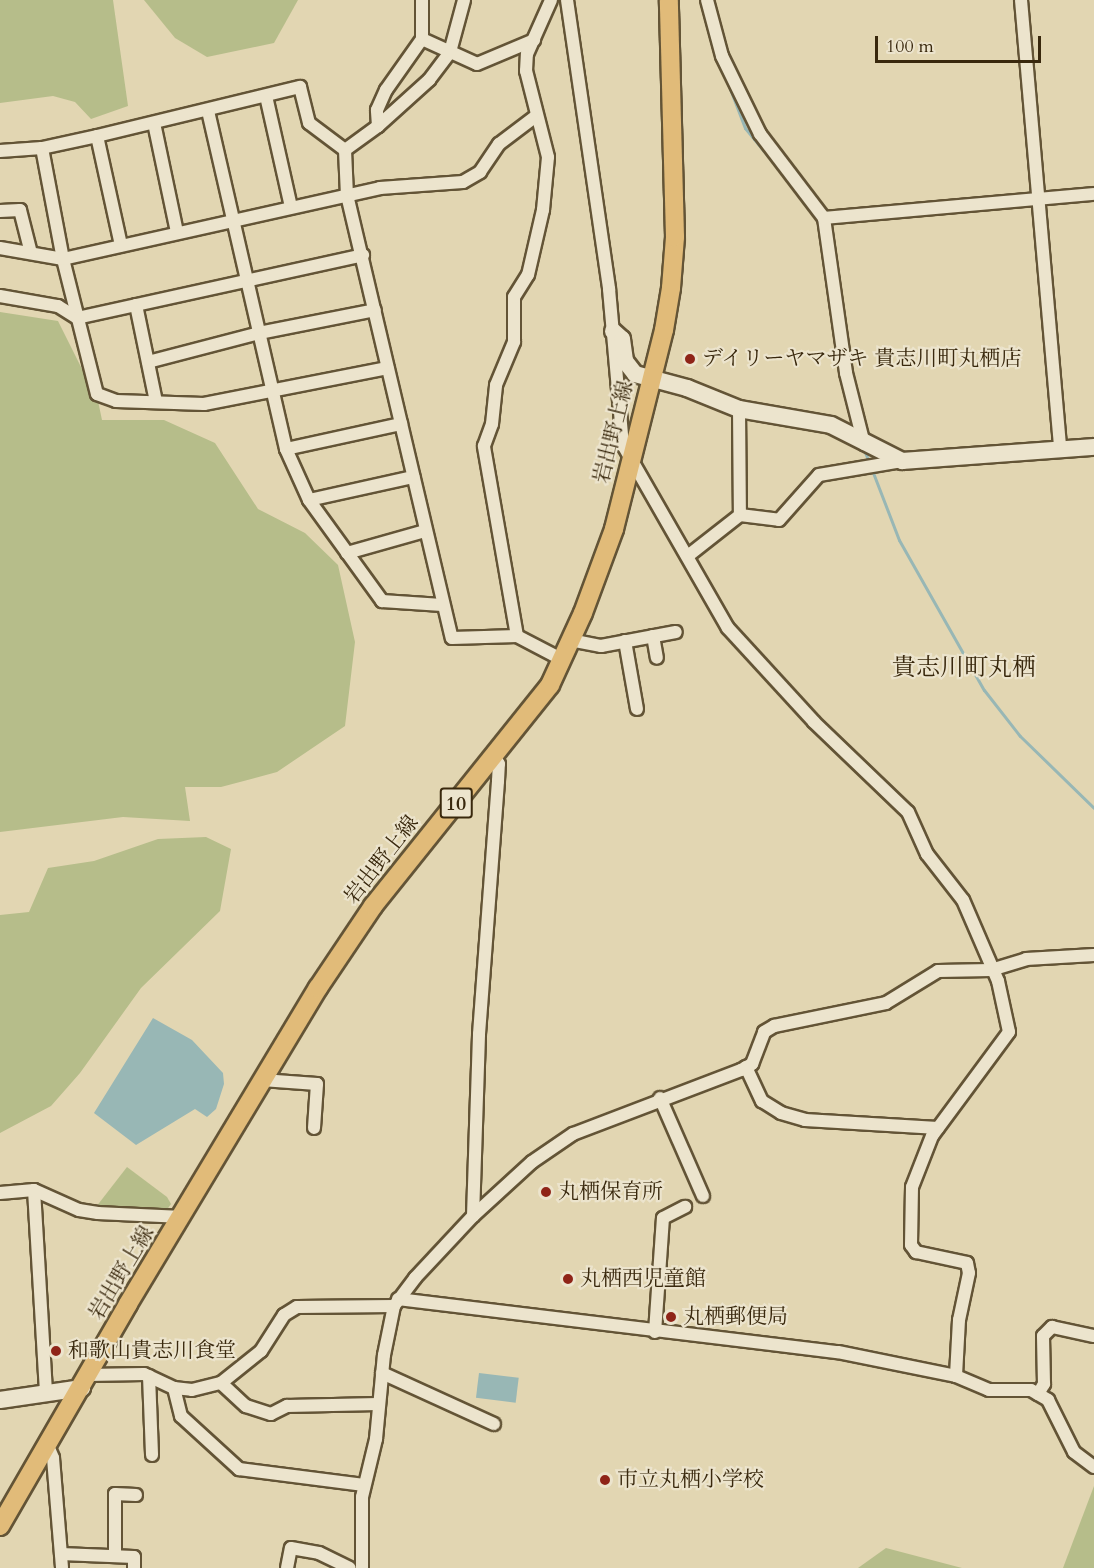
<!DOCTYPE html>
<html>
<head>
<meta charset="utf-8">
<style>
  body { margin:0 }
  #map { position:relative; width:1094px; height:1568px; overflow:hidden; background:#e2d6b2; font-family:Cardo,"Noto Serif JP",serif }
  div>[style] { position:absolute }
  .green>* { inset:0; background:#b6bd8a }
  .water>* { inset:0; background:#98b7b5; transform-origin:0 0 }
  .stream>* { height:3px; margin:-1.5px; padding:0 1.5px; transform-origin:1.5px; border-radius:1.5px; background:#98b7b5 }
  .roads { filter:drop-shadow(2px 0 #635436) drop-shadow(-2px 0 #635436) drop-shadow(0 2px #635436) drop-shadow(0 -2px #635436) }
  .street>* { height:12px; margin:-6px; padding:0 6px; transform-origin:6px; border-radius:6px; background:#ece4cd }
  .secondary>* { height:16px; margin:-8px; padding:0 8px; transform-origin:8px; border-radius:8px; background:#ece4cd }
  .primary>* { height:18px; margin:-9px; padding:0 9px; transform-origin:9px; border-radius:9px; background:#e1bb79 }
  .dots>* { width:16px; height:16px; translate:-50% -50%; box-sizing:border-box; border:3px solid #ece4cd; border-radius:50% }
  span { translate:-50% -50%; white-space:nowrap; text-align:center; line-height:1.15; -webkit-text-stroke:4.5px #ece4cd; paint-order:stroke }
  .shield-label span { padding:2px 4px; background:#ece4cd; border:2px solid; border-radius:4px; -webkit-text-stroke-width:0 }
  .shield-label { font-size:20px; color:#39280d; font-weight:700 }
  .poi-label { font-size:21px; color:#39280d }
  .left { translate:0 -50%; text-align:left }
  .street-label { font-size:21px; color:#39280d }
  .quarter-label { font-size:24px; color:#39280d }
  .scale { position:absolute; left:875px; top:36px; width:166px; height:27px; box-sizing:border-box; border:3px solid #39280d; border-top:0; padding-left:8px; font-size:18px; line-height:21px; white-space:nowrap; color:#39280d; -webkit-text-stroke:4px #ece4cd; paint-order:stroke }
</style>
</head>
<body>
<div id="map">
  <div class="green">
    <div style="clip-path:polygon(0 0,113px 0,128px 106px,91px 119px,75px 102px,53px 96px,0 103px)"></div>
    <div style="clip-path:polygon(144px 0,298px 0,274px 43px,207px 57px,175px 38px)"></div>
    <div style="clip-path:polygon(0 312px,58px 321px,98px 401px,102px 420px,164px 420px,215px 443px,258px 509px,305px 533px,338px 565px,355px 642px,345px 726px,277px 772px,221px 787px,185px 787px,190px 821px,123px 817px,0 832px)"></div>
    <div style="clip-path:polygon(206px 837px,231px 849px,220px 911px,141px 988px,80px 1073px,51px 1106px,0 1133px,0 915px,29px 912px,48px 868px,94px 861px,158px 839px)"></div>
    <div style="clip-path:polygon(127px 1167px,167px 1197px,171px 1204px,166px 1211px,96px 1207px)"></div>
    <div style="clip-path:polygon(1094px 1486px,1094px 1568px,1063px 1568px)"></div>
    <div style="clip-path:polygon(886px 1548px,962px 1568px,858px 1568px)"></div>
  </div>
  <div class="water">
    <div style="clip-path:polygon(153px 1018px,192px 1040px,223px 1073px,224px 1084px,216px 1109px,207px 1117px,195px 1109px,136px 1145px,94px 1113px)"></div>
    <div style="left:479px;top:1373px;width:40px;height:25px;rotate:7deg"></div>
  </div>
  <div class="stream">
    <div style="left:724px;top:73px;width:59px;rotate:69.1deg"></div>
    <div style="left:745px;top:128px;width:57px;rotate:50.7deg"></div>
    <div style="left:837px;top:353px;width:20px;rotate:81deg"></div>
    <div style="left:863px;top:448px;width:17px;rotate:66deg"></div>
    <div style="left:872px;top:470px;width:75px;rotate:68.9deg"></div>
    <div style="left:899px;top:540px;width:172px;rotate:60.5deg"></div>
    <div style="left:984px;top:690px;width:58px;rotate:52deg"></div>
    <div style="left:1020px;top:736px;width:103px;rotate:44.2deg"></div>
  </div>
  <div class="roads">
    <div class="street">
      <div style="left:567px;top:0;width:292px;rotate:81.7deg"></div>
      <div style="left:609px;top:289px;width:157px;rotate:84.9deg"></div>
      <div style="left:623px;top:445px;width:211px;rotate:60.2deg"></div>
      <div style="left:728px;top:628px;width:127px;rotate:47.5deg"></div>
      <div style="left:814px;top:722px;width:130px;rotate:43.8deg"></div>
      <div style="left:908px;top:812px;width:46px;rotate:65.7deg"></div>
      <div style="left:927px;top:854px;width:58px;rotate:52deg"></div>
      <div style="left:963px;top:900px;width:88px;rotate:66.6deg"></div>
      <div style="left:998px;top:981px;width:52px;rotate:77.8deg"></div>
      <div style="left:1009px;top:1032px;width:129px;rotate:126.5deg"></div>
      <div style="left:932px;top:1136px;width:55px;rotate:111.4deg"></div>
      <div style="left:912px;top:1187px;width:58px;rotate:91deg"></div>
      <div style="left:911px;top:1245px;width:9px;rotate:54deg"></div>
      <div style="left:916px;top:1252px;width:52px;rotate:12.2deg"></div>
      <div style="left:967px;top:1263px;width:10px;rotate:79deg"></div>
      <div style="left:969px;top:1273px;width:48px;rotate:102deg"></div>
      <div style="left:959px;top:1320px;width:56px;rotate:93.1deg"></div>
      <div style="left:707px;top:0;width:58px;rotate:75deg"></div>
      <div style="left:722px;top:56px;width:87px;rotate:64deg"></div>
      <div style="left:760px;top:134px;width:106px;rotate:52.7deg"></div>
      <div style="left:824px;top:218px;width:157px;rotate:81.9deg"></div>
      <div style="left:846px;top:373px;width:73px;rotate:75.8deg"></div>
      <div style="left:1021px;top:0;width:452px;rotate:85deg"></div>
      <div style="left:422px;top:39px;width:60px;rotate:24.4deg"></div>
      <div style="left:477px;top:64px;width:62px;rotate:-22.8deg"></div>
      <div style="left:266px;top:96px;width:114px;rotate:77.3deg"></div>
      <div style="left:208px;top:111px;width:347px;rotate:77deg"></div>
      <div style="left:286px;top:449px;width:56px;rotate:65.7deg"></div>
      <div style="left:309px;top:500px;width:125px;rotate:54.1deg"></div>
      <div style="left:382px;top:601px;width:60px;rotate:3.8deg"></div>
      <div style="left:154px;top:123px;width:111px;rotate:78.1deg"></div>
      <div style="left:378px;top:126px;width:69px;rotate:-42deg"></div>
      <div style="left:429px;top:80px;width:35px;rotate:-53deg"></div>
      <div style="left:450px;top:52px;width:54px;rotate:-74.9deg"></div>
      <div style="left:97px;top:136px;width:112px;rotate:77.6deg"></div>
      <div style="left:42px;top:148px;width:113px;rotate:79.3deg"></div>
      <div style="left:63px;top:259px;width:139px;rotate:75.9deg"></div>
      <div style="left:97px;top:394px;width:20px;rotate:20deg"></div>
      <div style="left:116px;top:401px;width:88px;rotate:2deg"></div>
      <div style="left:204px;top:404px;width:187px;rotate:-11.1deg"></div>
      <div style="left:345px;top:150px;width:45px;rotate:87.5deg"></div>
      <div style="left:347px;top:195px;width:455px;rotate:76.7deg"></div>
      <div style="left:452px;top:638px;width:65px;rotate:-1.8deg"></div>
      <div style="left:517px;top:636px;width:50px;rotate:27.6deg"></div>
      <div style="left:345px;top:150px;width:41px;rotate:-36deg"></div>
      <div style="left:378px;top:126px;width:16px;rotate:-94deg"></div>
      <div style="left:377px;top:110px;width:22px;rotate:-66deg"></div>
      <div style="left:386px;top:90px;width:62px;rotate:-54.8deg"></div>
      <div style="left:422px;top:39px;width:39px;rotate:-90deg"></div>
      <div style="left:0;top:151px;width:42px;rotate:-4.1deg"></div>
      <div style="left:42px;top:148px;width:56px;rotate:-12.3deg"></div>
      <div style="left:97px;top:136px;width:209px;rotate:-13.6deg"></div>
      <div style="left:300px;top:87px;width:37px;rotate:76deg"></div>
      <div style="left:309px;top:123px;width:45px;rotate:36.9deg"></div>
      <div style="left:0;top:211px;width:20px;rotate:-3deg"></div>
      <div style="left:20px;top:210px;width:44px;rotate:75.7deg"></div>
      <div style="left:824px;top:218px;width:271px;rotate:-5.1deg"></div>
      <div style="left:0;top:248px;width:64px;rotate:9.9deg"></div>
      <div style="left:63px;top:259px;width:325px;rotate:-12.6deg"></div>
      <div style="left:380px;top:188px;width:83px;rotate:-4.1deg"></div>
      <div style="left:463px;top:182px;width:20px;rotate:-30deg"></div>
      <div style="left:480px;top:172px;width:34px;rotate:-56deg"></div>
      <div style="left:499px;top:144px;width:46px;rotate:-37.1deg"></div>
      <div style="left:0;top:296px;width:59px;rotate:9.8deg"></div>
      <div style="left:58px;top:306px;width:22px;rotate:32deg"></div>
      <div style="left:77px;top:318px;width:293px;rotate:-12.4deg"></div>
      <div style="left:136px;top:305px;width:99px;rotate:78.3deg"></div>
      <div style="left:148px;top:362px;width:115px;rotate:-14.6deg"></div>
      <div style="left:259px;top:333px;width:118px;rotate:-11.2deg"></div>
      <div style="left:739px;top:409px;width:106px;rotate:89.5deg"></div>
      <div style="left:286px;top:449px;width:118px;rotate:-12.3deg"></div>
      <div style="left:309px;top:500px;width:107px;rotate:-12.5deg"></div>
      <div style="left:347px;top:553px;width:81px;rotate:-15.8deg"></div>
      <div style="left:689px;top:555px;width:65px;rotate:-38.1deg"></div>
      <div style="left:740px;top:515px;width:39px;rotate:7deg"></div>
      <div style="left:779px;top:520px;width:60px;rotate:-48.4deg"></div>
      <div style="left:819px;top:475px;width:84px;rotate:-9.6deg"></div>
      <div style="left:517px;top:636px;width:193px;rotate:-99.9deg"></div>
      <div style="left:484px;top:446px;width:23px;rotate:-70deg"></div>
      <div style="left:492px;top:424px;width:39px;rotate:-84deg"></div>
      <div style="left:496px;top:385px;width:47px;rotate:-67.3deg"></div>
      <div style="left:514px;top:342px;width:45px;rotate:-90deg"></div>
      <div style="left:514px;top:297px;width:26px;rotate:-58deg"></div>
      <div style="left:528px;top:275px;width:67px;rotate:-77deg"></div>
      <div style="left:543px;top:210px;width:53px;rotate:-84.6deg"></div>
      <div style="left:548px;top:157px;width:89px;rotate:-104.3deg"></div>
      <div style="left:526px;top:71px;width:17px;rotate:-87deg"></div>
      <div style="left:527px;top:54px;width:59px;rotate:-66deg"></div>
      <div style="left:653px;top:636px;width:22px;rotate:80deg"></div>
      <div style="left:570px;top:640px;width:32px;rotate:11deg"></div>
      <div style="left:601px;top:646px;width:76px;rotate:-10.6deg"></div>
      <div style="left:625px;top:641px;width:69px;rotate:80deg"></div>
      <div style="left:746px;top:1067px;width:38px;rotate:65deg"></div>
      <div style="left:762px;top:1101px;width:22px;rotate:32deg"></div>
      <div style="left:781px;top:1113px;width:25px;rotate:16deg"></div>
      <div style="left:805px;top:1120px;width:133px;rotate:3.4deg"></div>
      <div style="left:262px;top:1080px;width:55px;rotate:4.2deg"></div>
      <div style="left:317px;top:1084px;width:44px;rotate:93.9deg"></div>
      <div style="left:660px;top:1098px;width:107px;rotate:66.3deg"></div>
      <div style="left:34px;top:1190px;width:203px;rotate:86.6deg"></div>
      <div style="left:0;top:1193px;width:34px;rotate:-5deg"></div>
      <div style="left:34px;top:1190px;width:49px;rotate:24deg"></div>
      <div style="left:79px;top:1210px;width:19px;rotate:9deg"></div>
      <div style="left:98px;top:1213px;width:84px;rotate:2.7deg"></div>
      <div style="left:473px;top:1216px;width:182px;rotate:-88.1deg"></div>
      <div style="left:479px;top:1034px;width:254px;rotate:-85.7deg"></div>
      <div style="left:498px;top:781px;width:17px;rotate:-87deg"></div>
      <div style="left:499px;top:764px;width:9px;rotate:-122deg"></div>
      <div style="left:398px;top:1299px;width:443px;rotate:6.9deg"></div>
      <div style="left:838px;top:1352px;width:120px;rotate:11.5deg"></div>
      <div style="left:956px;top:1376px;width:36px;rotate:23deg"></div>
      <div style="left:989px;top:1390px;width:42px"></div>
      <div style="left:1031px;top:1390px;width:20px;rotate:30deg"></div>
      <div style="left:1048px;top:1400px;width:58px;rotate:63.4deg"></div>
      <div style="left:1074px;top:1452px;width:25px;rotate:37deg"></div>
      <div style="left:655px;top:1332px;width:114px;rotate:-86deg"></div>
      <div style="left:663px;top:1218px;width:25px;rotate:-27deg"></div>
      <div style="left:382px;top:1373px;width:123px;rotate:24.5deg"></div>
      <div style="left:87px;top:1375px;width:57px;rotate:-1deg"></div>
      <div style="left:144px;top:1374px;width:33px;rotate:25deg"></div>
      <div style="left:174px;top:1388px;width:18px;rotate:6deg"></div>
      <div style="left:192px;top:1390px;width:30px;rotate:-14deg"></div>
      <div style="left:221px;top:1383px;width:51px;rotate:-38.7deg"></div>
      <div style="left:261px;top:1351px;width:43px;rotate:-57.4deg"></div>
      <div style="left:284px;top:1315px;width:15px;rotate:-32deg"></div>
      <div style="left:297px;top:1307px;width:97px;rotate:-0.6deg"></div>
      <div style="left:149px;top:1376px;width:79px;rotate:87.8deg"></div>
      <div style="left:221px;top:1383px;width:34px;rotate:43deg"></div>
      <div style="left:246px;top:1406px;width:26px;rotate:18deg"></div>
      <div style="left:271px;top:1414px;width:18px;rotate:-27deg"></div>
      <div style="left:287px;top:1406px;width:91px;rotate:-1.3deg"></div>
      <div style="left:174px;top:1388px;width:29px;rotate:76deg"></div>
      <div style="left:181px;top:1416px;width:79px;rotate:42.4deg"></div>
      <div style="left:239px;top:1469px;width:126px;rotate:7.3deg"></div>
      <div style="left:1038px;top:1394px;width:12px;rotate:-59deg"></div>
      <div style="left:1044px;top:1384px;width:48px;rotate:-91.2deg"></div>
      <div style="left:1043px;top:1336px;width:13px;rotate:-45deg"></div>
      <div style="left:1052px;top:1327px;width:43px;rotate:12.1deg"></div>
      <div style="left:48px;top:1446px;width:13px;rotate:67deg"></div>
      <div style="left:53px;top:1458px;width:110px;rotate:85.3deg"></div>
      <div style="left:61px;top:1554px;width:73px;rotate:2.4deg"></div>
      <div style="left:134px;top:1557px;width:11px;rotate:90deg"></div>
      <div style="left:115px;top:1556px;width:62px;rotate:-90deg"></div>
      <div style="left:115px;top:1494px;width:21px;rotate:3deg"></div>
      <div style="left:287px;top:1568px;width:20px;rotate:-79deg"></div>
      <div style="left:291px;top:1548px;width:28px;rotate:10deg"></div>
      <div style="left:319px;top:1553px;width:34px;rotate:26deg"></div>
      <div style="left:362px;top:1568px;width:71px;rotate:-90deg"></div>
      <div style="left:362px;top:1497px;width:60px;rotate:-76.4deg"></div>
      <div style="left:376px;top:1439px;width:84px;rotate:-84.6deg"></div>
      <div style="left:384px;top:1355px;width:50px;rotate:-78.5deg"></div>
      <div style="left:394px;top:1306px;width:35px;rotate:-53deg"></div>
      <div style="left:415px;top:1278px;width:85px;rotate:-46.9deg"></div>
      <div style="left:473px;top:1216px;width:80px;rotate:-42.5deg"></div>
      <div style="left:532px;top:1162px;width:50px;rotate:-34.3deg"></div>
      <div style="left:573px;top:1134px;width:180px;rotate:-20.9deg"></div>
      <div style="left:741px;top:1070px;width:13px;rotate:-29deg"></div>
      <div style="left:752px;top:1064px;width:34px;rotate:-69deg"></div>
      <div style="left:764px;top:1032px;width:12px;rotate:-31deg"></div>
      <div style="left:774px;top:1026px;width:114px;rotate:-11.6deg"></div>
      <div style="left:886px;top:1003px;width:61px;rotate:-31.6deg"></div>
      <div style="left:938px;top:971px;width:53px;rotate:-1.1deg"></div>
      <div style="left:991px;top:970px;width:37px;rotate:-17deg"></div>
      <div style="left:1026px;top:959px;width:68px;rotate:-3.4deg"></div>
    </div>
    <div class="secondary">
      <div style="left:613px;top:331px;width:12px;rotate:42deg"></div>
      <div style="left:622px;top:339px;width:22px;rotate:82deg"></div>
      <div style="left:625px;top:361px;width:16px;rotate:52deg"></div>
      <div style="left:635px;top:374px;width:54px;rotate:15.1deg"></div>
      <div style="left:687px;top:388px;width:56px;rotate:22deg"></div>
      <div style="left:739px;top:409px;width:93px;rotate:9.9deg"></div>
      <div style="left:831px;top:425px;width:80px;rotate:26.9deg"></div>
      <div style="left:902px;top:461px;width:193px;rotate:-4.2deg"></div>
      <div style="left:0;top:1400px;width:83px;rotate:-8.3deg"></div>
    </div>
    <div class="primary">
      <div style="left:0;top:1526px;width:256px;rotate:-60deg"></div>
      <div style="left:128px;top:1304px;width:369px;rotate:-59deg"></div>
      <div style="left:318px;top:988px;width:99px;rotate:-56.1deg"></div>
      <div style="left:373px;top:906px;width:283px;rotate:-51.3deg"></div>
      <div style="left:550px;top:685px;width:79px;rotate:-65.4deg"></div>
      <div style="left:583px;top:613px;width:90px;rotate:-69.7deg"></div>
      <div style="left:614px;top:529px;width:205px;rotate:-75.9deg"></div>
      <div style="left:664px;top:330px;width:43px;rotate:-80.5deg"></div>
      <div style="left:671px;top:288px;width:51px;rotate:-85.5deg"></div>
      <div style="left:675px;top:237px;width:237px;rotate:-91.5deg"></div>
    </div>
  </div>
  <div class="dots">
    <div style="left:690px;top:359px;background:#8f2418"></div>
    <div style="left:546px;top:1192px;background:#8f2418"></div>
    <div style="left:568px;top:1279px;background:#8f2418"></div>
    <div style="left:671px;top:1317px;background:#8f2418"></div>
    <div style="left:56px;top:1351px;background:#8f2418"></div>
    <div style="left:605px;top:1480px;background:#8f2418"></div>
  </div>
  <div class="shield-label">
    <span style="left:456px;top:803px">10</span>
  </div>
  <div class="poi-label">
    <span class="left" style="left:702px;top:359px">デイリーヤマザキ 貴志川町丸栖店</span>
    <span class="left" style="left:558px;top:1192px">丸栖保育所</span>
    <span class="left" style="left:580px;top:1279px">丸栖西児童館</span>
    <span class="left" style="left:683px;top:1317px">丸栖郵便局</span>
    <span class="left" style="left:68px;top:1351px">和歌山貴志川食堂</span>
    <span class="left" style="left:617px;top:1480px">市立丸栖小学校</span>
  </div>
  <div class="street-label">
    <span style="left:614px;top:432px;rotate:-76deg">岩出野上線</span>
    <span style="left:382px;top:860px;rotate:-52deg">岩出野上線</span>
    <span style="left:122px;top:1273px;rotate:-59deg">岩出野上線</span>
  </div>
  <div class="quarter-label">
    <span style="left:964px;top:668px">貴志川町丸栖</span>
  </div>
  <div class="scale">100 m</div>
</div>
</body>
</html>
